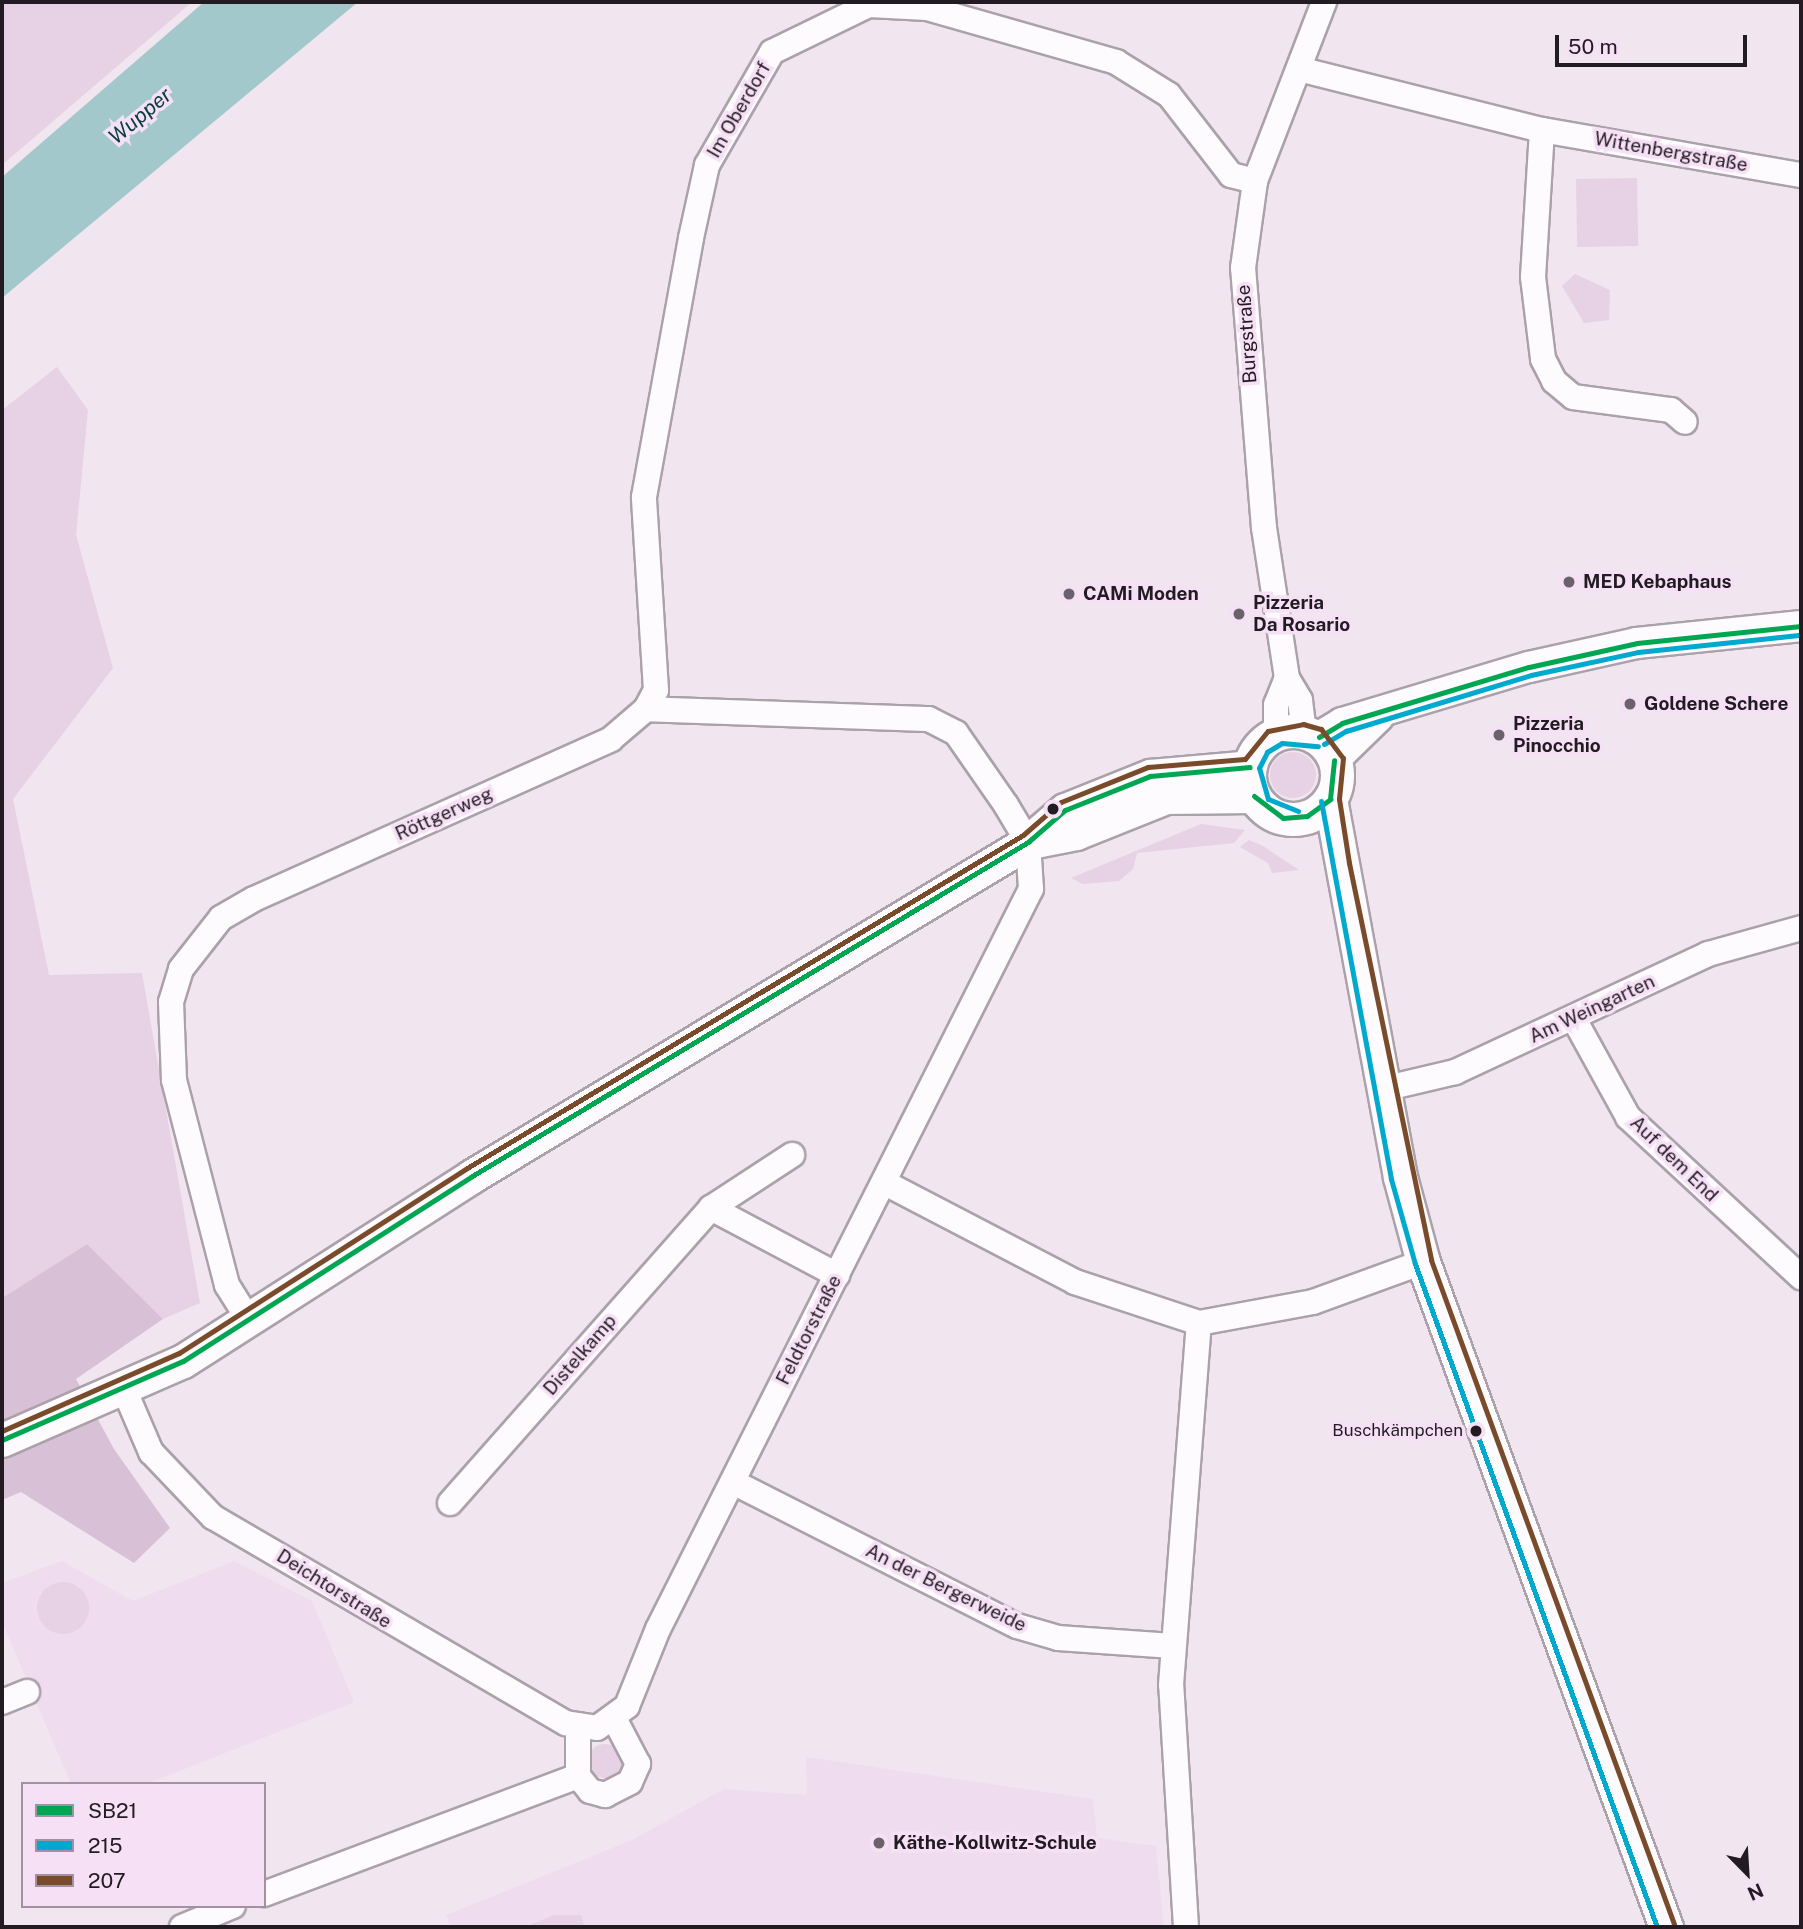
<!DOCTYPE html>
<html>
<head>
<meta charset="utf-8">
<style>
  body { margin:0 }
  #map { position:relative; width:1803px; height:1929px; overflow:hidden; background:#f1e5f0; font-family:"Public Sans",sans-serif }
  div>[style] { position:absolute }
  .built>* { inset:0; background:#f0dcef }
  .green>* { inset:0; background:#e6d1e5; transform-origin:0 0 }
  .round { border-radius:50% }
  .forest>* { inset:0; background:#d8c1d7 }
  .water>* { inset:0; background:#a3c8cc }
  .roads { filter:drop-shadow(2px 0 #aba1aa) drop-shadow(-2px 0 #aba1aa) drop-shadow(0 2px #aba1aa) drop-shadow(0 -2px #aba1aa) }
  .minor>* { height:24px; margin:-12px; padding:0 12px; transform-origin:12px; border-radius:12px; background:#fdfbfd }
  .tertiary>* { height:30px; margin:-15px; padding:0 15px; transform-origin:15px; border-radius:15px; background:#fdfbfd }
  .secondary>* { height:33px; margin:-16.5px; padding:0 16.5px; transform-origin:16.5px; border-radius:16.5px; background:#fdfbfd }
  .secondary>.ring { margin:-16.5px; padding:0; box-sizing:content-box; background:none; border:33px solid #fdfbfd; border-radius:50% }
  .bus-1>* { height:5px; margin:-2.5px; padding:0 2.5px; transform-origin:2.5px; border-radius:2.5px; background:#00a651 }
  .bus-2>* { height:5px; margin:-2.5px; padding:0 2.5px; transform-origin:2.5px; border-radius:2.5px; background:#00a9ce }
  .bus-3>* { height:5px; margin:-2.5px; padding:0 2.5px; transform-origin:2.5px; border-radius:2.5px; background:#7a4b2a }
  .dots>* { width:19px; height:19px; translate:-50% -50%; box-sizing:border-box; border:4px solid #f6e0f5; border-radius:50% }
  span { translate:-50% -50%; white-space:nowrap; text-align:center; line-height:1.15; -webkit-text-stroke:7px #f6e0f5; paint-order:stroke }
  .bus-label { font-size:17px; color:#221b22 }
  .right { translate:-100% -50%; text-align:right }
  .street-label { font-size:19px; color:#221b22 }
  .poi-label { font-size:19px; color:#221b22; font-weight:700 }
  .left { translate:0 -50%; text-align:left }
  .water-label { font-size:21px; color:#063e40; font-style:italic }
  .frame { position:absolute; inset:0; border:4px solid #221b22; pointer-events:none }
  .legend { position:absolute; left:21px; top:1782px; width:245px; height:126px; box-sizing:border-box; background:#f6e0f5; border:2px solid #a191a1; margin:0; padding:9px 12px; list-style:none; font-size:21px; color:#221b22 }
  .legend li { display:flex; align-items:center; gap:14px; height:35px }
  .legend b { width:35px; border:2px solid #a191a1 }
  .north { position:absolute; left:1712px; top:1838px; width:70px; height:70px; -webkit-text-stroke:5px #f6e0f5; paint-order:stroke; rotate:156deg; font-size:19px; font-weight:700; line-height:28px; text-align:center; color:#221b22 }
  .north::after { content:''; display:block; margin:auto; width:24px; height:32px; background:#221b22; clip-path:polygon(50% 0,100% 100%,50% 72%,0 100%) }
  .scale { position:absolute; left:1555px; top:35px; width:192px; height:32px; box-sizing:border-box; border:4px solid #221b22; border-top:0; padding-left:9px; font-size:21px; line-height:24px; white-space:nowrap; color:#221b22; -webkit-text-stroke:5px #f6e0f5; paint-order:stroke }
</style>
</head>
<body>
<div id="map">
  <div class="built">
    <div style="clip-path:polygon(62px 1561px,133px 1601px,234px 1561px,312px 1601px,354px 1702px,147px 1784px,71px 1784px,2px 1622px,2px 1583px)"></div>
    <div style="clip-path:polygon(806px 1757px,1093px 1799px,1097px 1838px,1156px 1846px,1164px 1927px,451px 1927px,446px 1915px,632px 1840px,724px 1789px,807px 1795px)"></div>
  </div>
  <div class="green">
    <div style="clip-path:polygon(2px 2px,192px 2px,2px 165px)"></div>
    <div style="left:1637px;top:178px;width:68px;height:61px;rotate:89deg"></div>
    <div style="clip-path:polygon(1575px 274px,1610px 290px,1609px 320px,1584px 323px,1562px 286px)"></div>
    <div style="clip-path:polygon(57px 367px,88px 410px,76px 535px,113px 668px,13px 799px,49px 975px,142px 973px,200px 1303px,163px 1319px,87px 1244px,2px 1298px,2px 410px)"></div>
    <div class="round" style="left:1270px;top:752px;width:46px;height:46px"></div>
    <div style="clip-path:polygon(1201px 824px,1245px 830px,1234px 843px,1137px 853px,1133px 869px,1119px 881px,1083px 884px,1071px 878px)"></div>
    <div style="clip-path:polygon(1249px 840px,1263px 846px,1299px 870px,1272px 873px,1268px 863px,1240px 847px)"></div>
    <div class="round" style="left:37px;top:1582px;width:52px;height:52px"></div>
    <div class="round" style="left:588px;top:1744px;width:34px;height:34px"></div>
    <div style="clip-path:polygon(554px 1915px,581px 1915px,585px 1927px,525px 1927px)"></div>
  </div>
  <div class="forest">
    <div style="clip-path:polygon(87px 1244px,163px 1319px,76px 1379px,114px 1449px,170px 1528px,134px 1563px,21px 1492px,2px 1500px,2px 1298px)"></div>
  </div>
  <div class="water">
    <div style="clip-path:polygon(204px 2px,358px 2px,2px 298px,2px 177px)"></div>
  </div>
  <div class="roads">
    <div class="minor">
      <div style="left:1299px;top:69px;width:251px;rotate:14.1deg"></div>
      <div style="left:1542px;top:130px;width:263px;rotate:9.9deg"></div>
      <div style="left:1542px;top:130px;width:147px;rotate:93.5deg"></div>
      <div style="left:1533px;top:277px;width:83px;rotate:83deg"></div>
      <div style="left:1543px;top:359px;width:25px;rotate:63deg"></div>
      <div style="left:1554px;top:381px;width:25px;rotate:40deg"></div>
      <div style="left:1573px;top:397px;width:99px;rotate:7.6deg"></div>
      <div style="left:1671px;top:410px;width:18px;rotate:41deg"></div>
      <div style="left:1304px;top:733px;width:33px;rotate:-97deg"></div>
      <div style="left:1300px;top:700px;width:26px;rotate:-121deg"></div>
      <div style="left:1287px;top:678px;width:152px;rotate:-98.7deg"></div>
      <div style="left:1264px;top:528px;width:261px;rotate:-94.6deg"></div>
      <div style="left:1243px;top:268px;width:88px;rotate:-82.1deg"></div>
      <div style="left:1255px;top:181px;width:192px;rotate:-68.9deg"></div>
      <div style="left:1276px;top:736px;width:31px;rotate:-90deg"></div>
      <div style="left:1276px;top:705px;width:29px;rotate:-68deg"></div>
      <div style="left:1574px;top:1019px;width:112px;rotate:61.1deg"></div>
      <div style="left:1628px;top:1117px;width:236px;rotate:42.8deg"></div>
      <div style="left:1383px;top:1089px;width:74px;rotate:-13.3deg"></div>
      <div style="left:1455px;top:1072px;width:279px;rotate:-25deg"></div>
      <div style="left:1708px;top:954px;width:97px;rotate:-15.6deg"></div>
      <div style="left:885px;top:1183px;width:214px;rotate:27.5deg"></div>
      <div style="left:1075px;top:1282px;width:131px;rotate:18.3deg"></div>
      <div style="left:711px;top:1208px;width:97px;rotate:-33.2deg"></div>
      <div style="left:247px;top:1317px;width:38px;rotate:-122deg"></div>
      <div style="left:227px;top:1285px;width:212px;rotate:-104.5deg"></div>
      <div style="left:174px;top:1080px;width:78px;rotate:-92.2deg"></div>
      <div style="left:171px;top:1002px;width:34px;rotate:-73deg"></div>
      <div style="left:181px;top:969px;width:65px;rotate:-51.9deg"></div>
      <div style="left:221px;top:918px;width:38px;rotate:-30deg"></div>
      <div style="left:254px;top:899px;width:391px;rotate:-24.1deg"></div>
      <div style="left:611px;top:739px;width:46px;rotate:-40.6deg"></div>
      <div style="left:646px;top:709px;width:21px;rotate:-62deg"></div>
      <div style="left:656px;top:690px;width:193px;rotate:-93.6deg"></div>
      <div style="left:644px;top:497px;width:263px;rotate:-79.7deg"></div>
      <div style="left:691px;top:238px;width:75px;rotate:-77.6deg"></div>
      <div style="left:707px;top:165px;width:130px;rotate:-60.1deg"></div>
      <div style="left:772px;top:52px;width:108px;rotate:-25.9deg"></div>
      <div style="left:869px;top:5px;width:58px;rotate:3deg"></div>
      <div style="left:927px;top:8px;width:197px;rotate:15.9deg"></div>
      <div style="left:1116px;top:62px;width:62px;rotate:31.9deg"></div>
      <div style="left:1169px;top:95px;width:101px;rotate:52.2deg"></div>
      <div style="left:1231px;top:175px;width:25px;rotate:14deg"></div>
      <div style="left:124px;top:1389px;width:69px;rotate:66.8deg"></div>
      <div style="left:151px;top:1452px;width:90px;rotate:46.4deg"></div>
      <div style="left:213px;top:1517px;width:409px;rotate:30.3deg"></div>
      <div style="left:566px;top:1723px;width:31px;rotate:9deg"></div>
      <div style="left:597px;top:1728px;width:37px;rotate:-36deg"></div>
      <div style="left:627px;top:1706px;width:83px;rotate:-68.1deg"></div>
      <div style="left:658px;top:1629px;width:829px;rotate:-63.25deg"></div>
      <div style="left:1031px;top:889px;width:47px;rotate:-93.7deg"></div>
      <div style="left:1028px;top:842px;width:43px;rotate:-120.7deg"></div>
      <div style="left:1006px;top:805px;width:88px;rotate:-124.8deg"></div>
      <div style="left:956px;top:733px;width:31px;rotate:-153deg"></div>
      <div style="left:928px;top:719px;width:282px;rotate:-178deg"></div>
      <div style="left:733px;top:1482px;width:318px;rotate:26.9deg"></div>
      <div style="left:1017px;top:1626px;width:43px;rotate:16.3deg"></div>
      <div style="left:1058px;top:1638px;width:115px;rotate:4deg"></div>
      <div style="left:450px;top:1503px;width:394px;rotate:-48.5deg"></div>
      <div style="left:711px;top:1208px;width:143px;rotate:28deg"></div>
      <div style="left:2px;top:1702px;width:27px;rotate:-22deg"></div>
      <div style="left:578px;top:1725px;width:51px;rotate:90deg"></div>
      <div style="left:578px;top:1776px;width:19px;rotate:51deg"></div>
      <div style="left:590px;top:1791px;width:16px;rotate:15deg"></div>
      <div style="left:605px;top:1795px;width:28px;rotate:-27deg"></div>
      <div style="left:630px;top:1782px;width:20px;rotate:-66deg"></div>
      <div style="left:638px;top:1764px;width:50px;rotate:-117.6deg"></div>
      <div style="left:264px;top:1894px;width:335px;rotate:-20.6deg"></div>
      <div style="left:182px;top:1927px;width:55px;rotate:-22.4deg"></div>
      <div style="left:1186px;top:1927px;width:242px;rotate:-93.5deg"></div>
      <div style="left:1171px;top:1685px;width:363px;rotate:-85.6deg"></div>
      <div style="left:1199px;top:1323px;width:116px;rotate:-10.4deg"></div>
      <div style="left:1313px;top:1302px;width:117px;rotate:-20deg"></div>
    </div>
    <div class="tertiary">
      <div style="left:1319px;top:737px;width:27px;rotate:-31deg"></div>
      <div style="left:1342px;top:723px;width:195px;rotate:-16.7deg"></div>
      <div style="left:1529px;top:667px;width:111px;rotate:-12.5deg"></div>
      <div style="left:1637px;top:643px;width:165px;rotate:-5.9deg"></div>
      <div style="left:1334px;top:760px;width:62px;rotate:-44.3deg"></div>
    </div>
    <div class="secondary">
      <div class="ring" style="left:1249px;top:731px;width:55px;height:55px"></div>
      <div style="left:1330px;top:799px;width:384px;rotate:79.5deg"></div>
      <div style="left:1400px;top:1177px;width:88px;rotate:74.9deg"></div>
      <div style="left:1423px;top:1262px;width:708px;rotate:69.93deg"></div>
      <div style="left:1030px;top:842px;width:47px;rotate:-11.1deg"></div>
      <div style="left:1076px;top:833px;width:97px;rotate:-21.8deg"></div>
      <div style="left:1166px;top:797px;width:88px;rotate:-0.7deg"></div>
      <div style="left:2px;top:1440px;width:197px;rotate:-23.6deg"></div>
      <div style="left:183px;top:1361px;width:343px;rotate:-32.6deg"></div>
      <div style="left:472px;top:1176px;width:649px;rotate:-30.99deg"></div>
      <div style="left:1028px;top:842px;width:49px;rotate:-40.9deg"></div>
      <div style="left:1065px;top:810px;width:92px;rotate:-21.8deg"></div>
      <div style="left:1150px;top:776px;width:100px;rotate:-5.1deg"></div>
    </div>
  </div>
  <div class="bus-1">
    <div style="left:1319px;top:737px;width:27px;rotate:-31deg"></div>
    <div style="left:1342px;top:723px;width:195px;rotate:-16.7deg"></div>
    <div style="left:1529px;top:667px;width:111px;rotate:-12.5deg"></div>
    <div style="left:1637px;top:643px;width:165px;rotate:-5.9deg"></div>
    <div style="left:1254px;top:796px;width:36px;rotate:37deg"></div>
    <div style="left:1283px;top:818px;width:24px;rotate:-5deg"></div>
    <div style="left:1307px;top:816px;width:29px;rotate:-36deg"></div>
    <div style="left:1330px;top:799px;width:39px;rotate:-84deg"></div>
    <div style="left:2px;top:1440px;width:197px;rotate:-23.6deg"></div>
    <div style="left:183px;top:1361px;width:343px;rotate:-32.6deg"></div>
    <div style="left:472px;top:1176px;width:649px;rotate:-30.99deg"></div>
    <div style="left:1028px;top:842px;width:49px;rotate:-40.9deg"></div>
    <div style="left:1065px;top:810px;width:92px;rotate:-21.8deg"></div>
    <div style="left:1150px;top:776px;width:100px;rotate:-5.1deg"></div>
  </div>
  <div class="bus-2">
    <div style="left:1324px;top:744px;width:26px;rotate:-31deg"></div>
    <div style="left:1346px;top:731px;width:193px;rotate:-16.8deg"></div>
    <div style="left:1531px;top:675px;width:109px;rotate:-12.1deg"></div>
    <div style="left:1638px;top:652px;width:164px;rotate:-6deg"></div>
    <div style="left:1321px;top:801px;width:384px;rotate:79.5deg"></div>
    <div style="left:1391px;top:1179px;width:88px;rotate:74.2deg"></div>
    <div style="left:1415px;top:1264px;width:706px;rotate:69.95deg"></div>
    <div style="left:1298px;top:811px;width:32px;rotate:-158deg"></div>
    <div style="left:1268px;top:799px;width:32px;rotate:-106deg"></div>
    <div style="left:1259px;top:768px;width:18px;rotate:-63deg"></div>
    <div style="left:1267px;top:752px;width:17px;rotate:-31deg"></div>
    <div style="left:1282px;top:743px;width:36px;rotate:5deg"></div>
  </div>
  <div class="bus-3">
    <div style="left:2px;top:1431px;width:193px;rotate:-23.8deg"></div>
    <div style="left:179px;top:1353px;width:342px;rotate:-32.7deg"></div>
    <div style="left:467px;top:1168px;width:648px;rotate:-30.92deg"></div>
    <div style="left:1023px;top:835px;width:50px;rotate:-41deg"></div>
    <div style="left:1061px;top:802px;width:94px;rotate:-21.9deg"></div>
    <div style="left:1148px;top:767px;width:97px;rotate:-4.7deg"></div>
    <div style="left:1245px;top:759px;width:36px;rotate:-51deg"></div>
    <div style="left:1268px;top:731px;width:36px;rotate:-11deg"></div>
    <div style="left:1303px;top:724px;width:19px;rotate:16deg"></div>
    <div style="left:1321px;top:729px;width:36px;rotate:53deg"></div>
    <div style="left:1343px;top:758px;width:41px;rotate:95.6deg"></div>
    <div style="left:1339px;top:799px;width:65px;rotate:81.1deg"></div>
    <div style="left:1349px;top:863px;width:405px;rotate:78.3deg"></div>
    <div style="left:1431px;top:1260px;width:707px;rotate:69.9deg"></div>
  </div>
  <div class="dots">
    <div style="left:1569px;top:582px;background:#6a626a"></div>
    <div style="left:1069px;top:594px;background:#6a626a"></div>
    <div style="left:1239px;top:614px;background:#6a626a"></div>
    <div style="left:1630px;top:704px;background:#6a626a"></div>
    <div style="left:1499px;top:735px;background:#6a626a"></div>
    <div style="left:1053px;top:809px;background:#221b22"></div>
    <div style="left:1476px;top:1431px;background:#221b22"></div>
    <div style="left:879px;top:1843px;background:#6a626a"></div>
  </div>
  <div class="bus-label">
    <span class="right" style="left:1463px;top:1431px">Buschkämpchen</span>
  </div>
  <div class="street-label">
    <span style="left:739px;top:110px;rotate:-60deg">Im Oberdorf</span>
    <span style="left:1671px;top:152px;rotate:10deg">Wittenbergstraße</span>
    <span style="left:1247px;top:334px;rotate:-94deg">Burgstraße</span>
    <span style="left:444px;top:814px;rotate:-24deg">Röttgerweg</span>
    <span style="left:1592px;top:1009px;rotate:-25deg">Am Weingarten</span>
    <span style="left:1674px;top:1159px;rotate:44deg">Auf dem End</span>
    <span style="left:809px;top:1330px;rotate:-63deg">Feldtorstraße</span>
    <span style="left:580px;top:1355px;rotate:-49deg">Distelkamp</span>
    <span style="left:946px;top:1588px;rotate:26deg">An der Bergerweide</span>
    <span style="left:334px;top:1589px;rotate:32deg">Deichtorstraße</span>
  </div>
  <div class="poi-label">
    <span class="left" style="left:1583px;top:582px">MED Kebaphaus</span>
    <span class="left" style="left:1083px;top:594px">CAMi Moden</span>
    <span class="left" style="left:1253px;top:614px">Pizzeria<br>Da Rosario</span>
    <span class="left" style="left:1644px;top:704px">Goldene Schere</span>
    <span class="left" style="left:1513px;top:735px">Pizzeria<br>Pinocchio</span>
    <span class="left" style="left:893px;top:1843px">Käthe-Kollwitz-Schule</span>
  </div>
  <div class="water-label">
    <span style="left:140px;top:116px;rotate:-40deg">Wupper</span>
  </div>
  <div class="frame"></div>
  <ul class="legend">
  <li><b style="height:9px;background:#00a651"></b>SB21</li>
  <li><b style="height:9px;background:#00a9ce"></b>215</li>
  <li><b style="height:9px;background:#7a4b2a"></b>207</li>
  </ul>
  <div class="north">N</div>
  <div class="scale">50 m</div>
</div>
</body>
</html>
